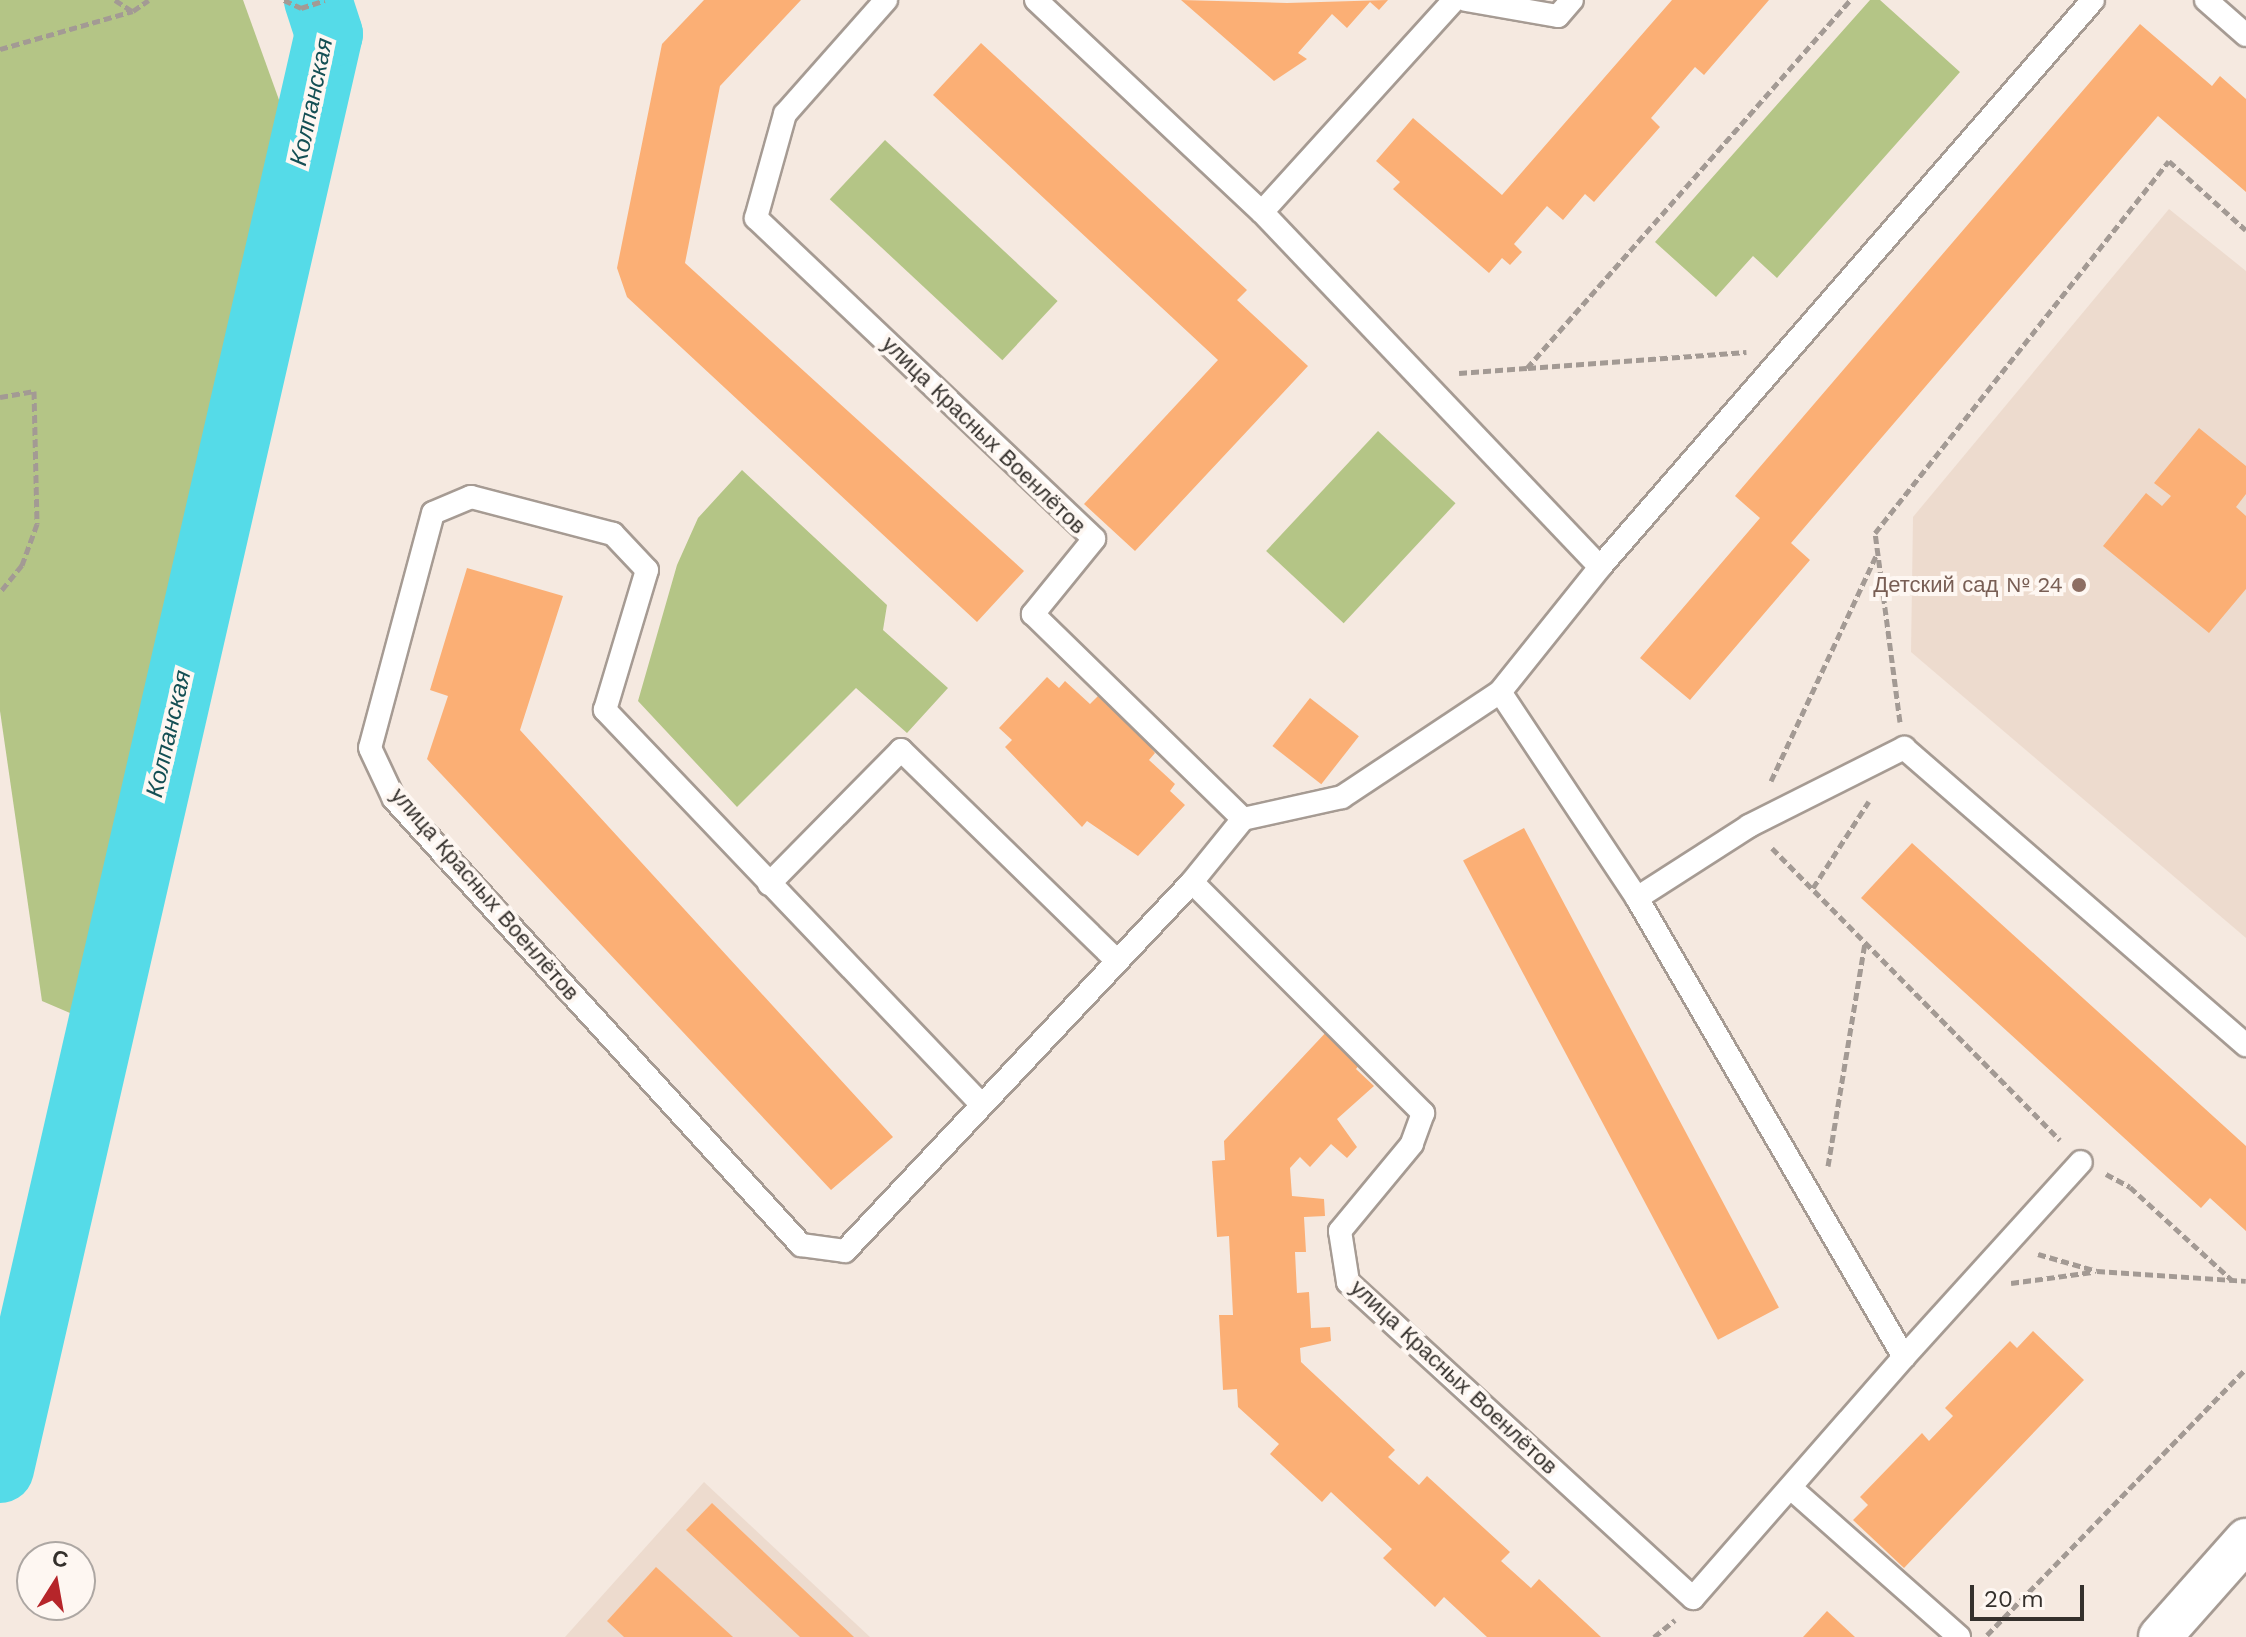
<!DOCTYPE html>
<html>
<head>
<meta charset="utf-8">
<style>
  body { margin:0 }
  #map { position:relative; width:2246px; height:1637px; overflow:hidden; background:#f5e9e0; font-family:"Work Sans",sans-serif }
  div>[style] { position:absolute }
  .built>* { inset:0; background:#eddbce }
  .green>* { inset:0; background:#b4c586; transform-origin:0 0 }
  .river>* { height:68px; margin:-34px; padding:0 34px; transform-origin:34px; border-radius:34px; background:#55dbe8 }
  .building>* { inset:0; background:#fbaf75; transform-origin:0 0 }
  .path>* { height:5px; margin-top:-2.5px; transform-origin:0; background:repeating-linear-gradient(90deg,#a39a94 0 8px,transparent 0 12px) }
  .roads { filter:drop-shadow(2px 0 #a69b93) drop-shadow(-2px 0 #a69b93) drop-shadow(0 2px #a69b93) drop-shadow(0 -2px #a69b93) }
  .service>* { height:22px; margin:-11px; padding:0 11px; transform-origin:11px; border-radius:11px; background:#fff }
  .minor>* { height:42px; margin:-21px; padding:0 21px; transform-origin:21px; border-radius:21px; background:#fff }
  .dots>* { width:22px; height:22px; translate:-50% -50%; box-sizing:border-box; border:4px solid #fef7f2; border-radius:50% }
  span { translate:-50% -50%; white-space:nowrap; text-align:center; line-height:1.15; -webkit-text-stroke:8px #fef7f2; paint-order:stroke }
  .street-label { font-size:22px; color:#34302c }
  .education-label { font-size:22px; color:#785e54 }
  .right { translate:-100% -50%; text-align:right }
  .water-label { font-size:24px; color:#144f54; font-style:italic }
  .north { position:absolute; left:16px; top:1541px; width:80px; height:80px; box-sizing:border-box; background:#fef7f2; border:2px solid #ada7a3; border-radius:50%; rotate:11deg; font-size:22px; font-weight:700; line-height:32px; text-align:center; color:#34302c }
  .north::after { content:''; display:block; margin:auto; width:28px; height:36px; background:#b6252a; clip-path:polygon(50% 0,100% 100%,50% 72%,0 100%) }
  .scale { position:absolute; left:1970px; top:1585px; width:114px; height:36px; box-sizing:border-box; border:4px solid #34302c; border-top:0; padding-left:10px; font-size:24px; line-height:28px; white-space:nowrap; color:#34302c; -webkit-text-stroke:6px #fef7f2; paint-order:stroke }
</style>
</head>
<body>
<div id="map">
  <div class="built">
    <div style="clip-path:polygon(2169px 209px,2246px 271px,2246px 938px,1911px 652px,1913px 517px)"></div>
    <div style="clip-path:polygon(704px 1482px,870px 1637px,565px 1637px)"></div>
  </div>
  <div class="green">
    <div style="clip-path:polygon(0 0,243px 0,287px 122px,84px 1019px,42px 1001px,0 711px)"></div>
    <div style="clip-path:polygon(1870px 0,1880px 0,1960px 72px,1777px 278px,1753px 256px,1716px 297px,1655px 242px)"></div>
    <div style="left:885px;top:140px;width:236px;height:81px;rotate:43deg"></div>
    <div style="left:1378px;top:431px;width:106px;height:164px;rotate:43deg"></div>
    <div style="clip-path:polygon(742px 470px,887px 605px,883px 630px,948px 688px,907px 733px,856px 688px,737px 807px,638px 701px,677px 565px,698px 518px)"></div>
  </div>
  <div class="river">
    <div style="left:0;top:1469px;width:1472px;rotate:-77.09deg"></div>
    <div style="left:329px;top:34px;width:36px;rotate:-108deg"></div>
  </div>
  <div class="building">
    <div style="clip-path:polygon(704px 0,801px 0,720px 86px,685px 263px,1024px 571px,977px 622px,627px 297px,617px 268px,662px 44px)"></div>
    <div style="clip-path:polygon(1181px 0,1287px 3px,1388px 0,1379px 10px,1370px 2px,1347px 28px,1332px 14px,1298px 53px,1307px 59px,1274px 81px)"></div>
    <div style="clip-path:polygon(1672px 0,1769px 0,1704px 75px,1695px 67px,1651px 118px,1660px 127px,1594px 202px,1585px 194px,1563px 220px,1547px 206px,1514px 244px,1522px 252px,1510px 265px,1502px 258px,1489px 273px,1393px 189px,1400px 182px,1376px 161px,1413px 118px,1502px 195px)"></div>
    <div style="clip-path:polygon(2140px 24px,2212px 86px,2220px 76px,2246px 99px,2246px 192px,2158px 116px,1791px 543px,1810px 560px,1690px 700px,1640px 658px,1760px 518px,1735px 496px)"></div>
    <div style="clip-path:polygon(981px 43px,1247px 290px,1237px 300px,1308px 366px,1135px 551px,1084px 504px,1218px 360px,933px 95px)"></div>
    <div style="clip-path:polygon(2199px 428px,2246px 466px,2246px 494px,2236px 507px,2246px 516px,2246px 589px,2209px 633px,2103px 546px,2146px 493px,2162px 506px,2171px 496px,2154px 483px)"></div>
    <div style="clip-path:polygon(467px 568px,563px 596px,520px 730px,893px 1137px,831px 1190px,427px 759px,448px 696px,430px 690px)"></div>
    <div style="clip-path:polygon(1047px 677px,1059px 688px,1065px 681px,1090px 704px,1098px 696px,1143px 737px,1155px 753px,1149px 760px,1175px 784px,1170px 791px,1185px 805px,1138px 856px,1087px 821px,1082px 827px,1005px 747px,1012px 740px,999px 728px)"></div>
    <div style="left:1310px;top:698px;width:62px;height:61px;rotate:38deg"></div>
    <div style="left:1524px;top:828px;width:543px;height:69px;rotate:62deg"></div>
    <div style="clip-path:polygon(1912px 843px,2246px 1146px,2246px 1231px,2210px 1198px,2201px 1208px,1861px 898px)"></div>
    <div style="clip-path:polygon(1329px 1029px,1363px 1060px,1356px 1069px,1374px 1086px,1337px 1119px,1357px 1147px,1347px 1158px,1331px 1144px,1310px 1167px,1300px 1157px,1290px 1168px,1292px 1196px,1324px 1199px,1325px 1216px,1304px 1217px,1306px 1252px,1295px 1252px,1297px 1293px,1309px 1292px,1311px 1328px,1330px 1327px,1331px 1341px,1300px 1348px,1301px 1362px,1395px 1450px,1388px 1457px,1419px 1485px,1427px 1476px,1510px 1552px,1501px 1561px,1531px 1588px,1539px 1579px,1601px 1637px,1487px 1637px,1444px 1597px,1435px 1607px,1383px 1558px,1392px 1549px,1331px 1492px,1322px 1502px,1270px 1454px,1279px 1444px,1238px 1407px,1237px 1389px,1223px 1390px,1219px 1315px,1233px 1315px,1229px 1236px,1217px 1237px,1212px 1161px,1225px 1160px,1224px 1141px)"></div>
    <div style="clip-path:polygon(2033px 1331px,2084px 1380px,1904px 1568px,1853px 1520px,1868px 1505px,1860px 1497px,1922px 1433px,1929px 1441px,1953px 1416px,1945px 1408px,2010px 1341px,2017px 1348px)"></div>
    <div style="clip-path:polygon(712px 1503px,854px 1637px,800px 1637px,686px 1530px)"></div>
    <div style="clip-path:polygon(656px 1567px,733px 1637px,624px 1637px,607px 1621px)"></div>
    <div style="clip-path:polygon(1827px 1611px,1855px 1637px,1803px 1637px)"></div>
  </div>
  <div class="path">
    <div style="left:115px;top:0;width:20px;rotate:33deg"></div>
    <div style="left:284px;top:0;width:19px;rotate:25deg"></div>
    <div style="left:301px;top:8px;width:25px;rotate:-18deg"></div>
    <div style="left:0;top:49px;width:138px;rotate:-15.9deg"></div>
    <div style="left:133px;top:11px;width:19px;rotate:-35deg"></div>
    <div style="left:1528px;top:368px;width:219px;rotate:-4.2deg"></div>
    <div style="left:1459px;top:373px;width:68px;rotate:-4.2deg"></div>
    <div style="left:1527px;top:368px;width:490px;rotate:-48.7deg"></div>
    <div style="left:0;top:397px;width:35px;rotate:-10deg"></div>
    <div style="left:34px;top:391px;width:133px;rotate:88.7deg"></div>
    <div style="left:37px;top:524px;width:44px;rotate:110.1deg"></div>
    <div style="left:22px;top:565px;width:35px;rotate:129deg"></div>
    <div style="left:1900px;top:722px;width:191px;rotate:-97.5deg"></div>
    <div style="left:1875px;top:533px;width:474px;rotate:-51.7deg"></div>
    <div style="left:2169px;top:161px;width:103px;rotate:41.9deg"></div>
    <div style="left:1771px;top:781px;width:253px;rotate:-65deg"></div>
    <div style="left:1772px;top:848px;width:410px;rotate:45.4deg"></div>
    <div style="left:1813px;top:888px;width:103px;rotate:-57.2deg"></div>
    <div style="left:1828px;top:1166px;width:226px;rotate:-80.6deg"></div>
    <div style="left:2106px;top:1174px;width:27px;rotate:28deg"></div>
    <div style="left:2130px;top:1187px;width:139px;rotate:42.4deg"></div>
    <div style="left:2038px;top:1254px;width:61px;rotate:16.1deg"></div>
    <div style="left:2097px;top:1271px;width:149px;rotate:3.8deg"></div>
    <div style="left:2011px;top:1283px;width:82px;rotate:-7.7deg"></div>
    <div style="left:1987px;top:1635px;width:371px;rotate:-45.8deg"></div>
    <div style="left:1654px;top:1637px;width:27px;rotate:-39deg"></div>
  </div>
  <div class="roads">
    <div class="service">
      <div style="left:886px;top:0;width:152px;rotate:131.5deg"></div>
      <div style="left:785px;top:114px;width:108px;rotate:105.6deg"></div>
      <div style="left:756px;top:218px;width:466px;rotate:43.5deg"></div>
      <div style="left:1094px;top:539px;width:97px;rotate:129.1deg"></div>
      <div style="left:1033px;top:614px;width:293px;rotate:44.3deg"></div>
      <div style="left:1243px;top:819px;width:81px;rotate:129deg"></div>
      <div style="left:1192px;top:882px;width:327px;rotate:45deg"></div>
      <div style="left:1423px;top:1113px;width:33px;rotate:110deg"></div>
      <div style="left:1412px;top:1144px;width:113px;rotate:129.6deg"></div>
      <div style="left:1340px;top:1231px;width:52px;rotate:81.1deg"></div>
      <div style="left:1348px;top:1282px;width:468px;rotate:42.5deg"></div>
      <div style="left:1693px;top:1598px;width:320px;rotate:-48.8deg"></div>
      <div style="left:1904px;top:1357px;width:531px;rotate:-120.19deg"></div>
      <div style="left:1637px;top:898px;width:247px;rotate:-123.6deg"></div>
      <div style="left:1500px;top:692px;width:160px;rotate:-51.3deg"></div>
      <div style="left:1600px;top:567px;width:490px;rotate:-133.6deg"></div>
      <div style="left:1262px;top:212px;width:286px;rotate:-47.8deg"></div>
      <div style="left:1036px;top:0;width:310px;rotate:43.2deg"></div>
      <div style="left:1466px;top:0;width:93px;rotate:9.9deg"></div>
      <div style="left:1558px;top:16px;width:21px;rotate:-49deg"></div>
      <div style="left:2206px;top:0;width:53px;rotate:41.2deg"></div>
      <div style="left:1600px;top:567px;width:751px;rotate:-48.99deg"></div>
      <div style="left:1243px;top:819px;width:101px;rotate:-12.5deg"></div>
      <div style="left:1342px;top:797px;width:190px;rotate:-33.6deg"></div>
      <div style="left:769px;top:884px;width:188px;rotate:-45.4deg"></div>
      <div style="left:901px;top:750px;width:299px;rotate:44.3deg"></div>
      <div style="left:1637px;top:898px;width:133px;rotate:-32.7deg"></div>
      <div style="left:1749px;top:826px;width:174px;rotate:-26.7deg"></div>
      <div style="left:1904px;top:748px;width:453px;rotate:41deg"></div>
      <div style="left:981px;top:1104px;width:545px;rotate:-133.66deg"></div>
      <div style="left:605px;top:710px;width:146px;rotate:-73.3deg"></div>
      <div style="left:647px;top:570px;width:50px;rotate:-133.4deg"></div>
      <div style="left:613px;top:534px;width:147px;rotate:-165.4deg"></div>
      <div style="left:471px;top:497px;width:41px;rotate:157.2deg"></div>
      <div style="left:433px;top:513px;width:243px;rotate:105deg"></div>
      <div style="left:370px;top:748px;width:56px;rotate:64.8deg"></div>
      <div style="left:394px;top:799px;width:604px;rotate:47.62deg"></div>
      <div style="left:801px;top:1245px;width:44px;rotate:7.8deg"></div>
      <div style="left:845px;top:1251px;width:507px;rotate:-46.76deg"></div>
      <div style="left:1904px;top:1357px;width:263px;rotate:-47.8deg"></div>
      <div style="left:1792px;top:1489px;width:223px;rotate:41.5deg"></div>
    </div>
    <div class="minor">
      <div style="left:2160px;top:1637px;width:130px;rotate:-48.4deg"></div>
    </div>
  </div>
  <div class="dots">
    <div style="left:2079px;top:585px;background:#8d6e63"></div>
  </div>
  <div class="street-label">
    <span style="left:984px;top:435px;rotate:44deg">улица Красных Военлётов</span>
    <span style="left:485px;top:894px;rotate:49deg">улица Красных Военлётов</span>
    <span style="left:1454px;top:1377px;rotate:43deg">улица Красных Военлётов</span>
  </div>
  <div class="education-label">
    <span class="right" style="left:2063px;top:585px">Детский сад № 24</span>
  </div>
  <div class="water-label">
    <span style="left:312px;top:102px;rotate:-78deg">Колпанская</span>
    <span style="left:169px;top:734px;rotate:-77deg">Колпанская</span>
  </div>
  <div class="north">С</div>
  <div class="scale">20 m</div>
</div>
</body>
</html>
